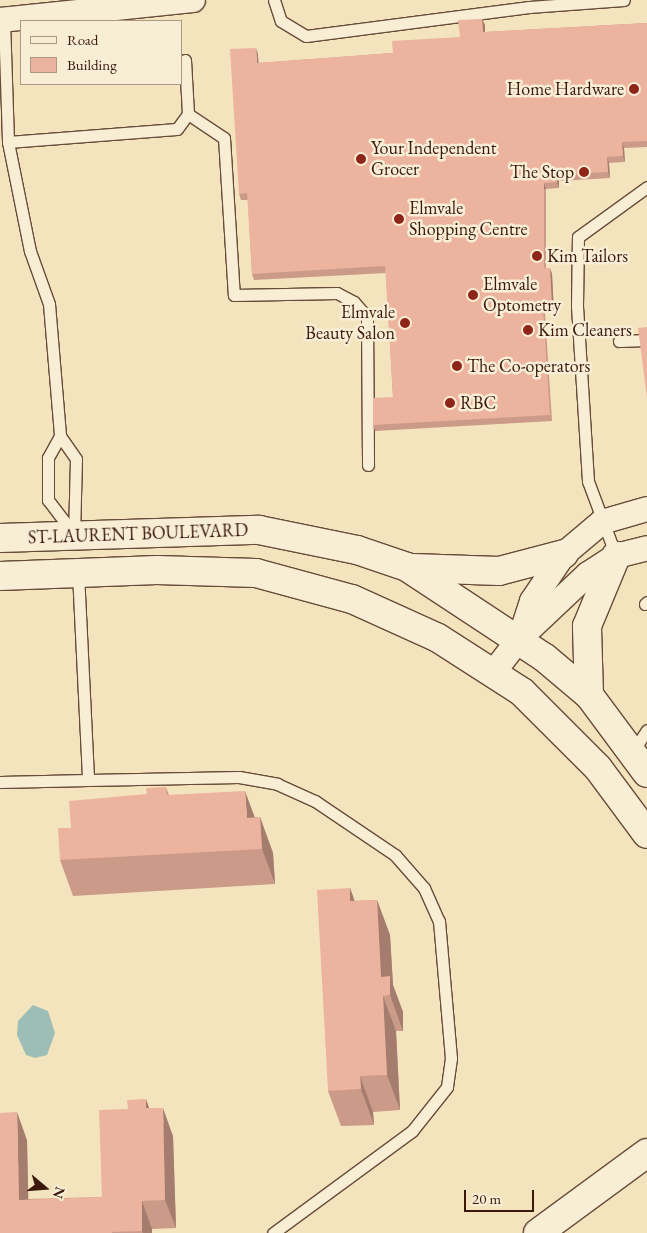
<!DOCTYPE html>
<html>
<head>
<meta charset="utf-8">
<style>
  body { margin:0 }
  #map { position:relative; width:647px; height:1233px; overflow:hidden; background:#f4e4be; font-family:"EB Garamond",serif }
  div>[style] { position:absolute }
  .water>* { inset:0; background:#9cbeb6 }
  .roads { filter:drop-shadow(1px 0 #684b38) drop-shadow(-1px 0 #684b38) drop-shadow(0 1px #684b38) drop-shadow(0 -1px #684b38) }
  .service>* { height:11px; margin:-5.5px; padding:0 5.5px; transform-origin:5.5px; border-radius:5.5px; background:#f8edd5 }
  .minor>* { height:24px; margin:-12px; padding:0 12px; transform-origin:12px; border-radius:12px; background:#f8edd5 }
  .tertiary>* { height:28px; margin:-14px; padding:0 14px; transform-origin:14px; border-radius:14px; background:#f8edd5 }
  .secondary>* { height:28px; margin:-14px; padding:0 14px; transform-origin:14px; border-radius:14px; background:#f8edd5 }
  .wall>* { inset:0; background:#cb9a88 }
  .shaded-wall>* { inset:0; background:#a57d6f; transform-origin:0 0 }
  .building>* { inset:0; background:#ecb39e }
  .dots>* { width:14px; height:14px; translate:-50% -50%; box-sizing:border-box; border:2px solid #f8edd5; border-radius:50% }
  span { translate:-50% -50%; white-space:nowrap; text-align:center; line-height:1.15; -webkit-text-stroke:5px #f8edd5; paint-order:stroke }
  .poi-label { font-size:18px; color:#3a180c }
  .right { translate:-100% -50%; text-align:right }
  .left { translate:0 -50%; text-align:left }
  .street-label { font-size:18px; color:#3a180c }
  .legend { position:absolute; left:20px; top:20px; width:162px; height:65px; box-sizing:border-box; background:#f8edd5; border:1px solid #ac9885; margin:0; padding:6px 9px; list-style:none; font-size:15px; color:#3a180c }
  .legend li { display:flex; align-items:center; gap:10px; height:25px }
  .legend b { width:25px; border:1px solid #ac9885 }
  .north { position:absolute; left:20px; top:1163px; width:50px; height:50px; -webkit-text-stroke:4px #f8edd5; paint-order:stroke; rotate:108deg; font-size:14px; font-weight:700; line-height:20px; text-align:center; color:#3a180c }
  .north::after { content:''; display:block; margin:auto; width:18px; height:22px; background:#3a180c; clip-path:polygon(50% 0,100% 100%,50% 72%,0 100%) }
  .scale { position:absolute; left:464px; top:1190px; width:70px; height:22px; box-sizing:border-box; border:2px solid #3a180c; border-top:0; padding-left:6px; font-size:15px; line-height:18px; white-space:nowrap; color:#3a180c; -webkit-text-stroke:4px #f8edd5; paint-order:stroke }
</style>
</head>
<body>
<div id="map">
  <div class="water">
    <div style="clip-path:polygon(33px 1005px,48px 1011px,55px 1033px,47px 1055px,35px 1058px,26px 1055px,17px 1035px,18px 1021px)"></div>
  </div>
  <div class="roads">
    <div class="service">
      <div style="left:274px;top:0;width:22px;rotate:72deg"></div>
      <div style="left:281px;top:21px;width:29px;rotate:31deg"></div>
      <div style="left:306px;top:36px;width:225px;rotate:-7.4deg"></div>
      <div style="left:529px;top:7px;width:95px;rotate:-4.2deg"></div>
      <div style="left:4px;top:20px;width:122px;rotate:88.1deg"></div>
      <div style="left:8px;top:142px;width:111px;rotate:78.6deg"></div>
      <div style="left:30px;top:251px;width:56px;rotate:70.3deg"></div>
      <div style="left:49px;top:304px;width:132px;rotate:85.2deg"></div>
      <div style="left:60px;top:436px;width:28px;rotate:55deg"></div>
      <div style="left:76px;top:459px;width:75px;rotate:91.5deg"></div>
      <div style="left:185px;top:60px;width:54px;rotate:86.8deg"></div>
      <div style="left:188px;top:114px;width:43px;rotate:33.7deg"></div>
      <div style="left:224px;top:138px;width:157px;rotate:86.4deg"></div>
      <div style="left:234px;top:295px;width:103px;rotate:-1.1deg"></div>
      <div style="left:337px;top:293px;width:19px;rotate:28deg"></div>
      <div style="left:354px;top:302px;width:20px;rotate:49deg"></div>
      <div style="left:367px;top:317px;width:148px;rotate:89.6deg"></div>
      <div style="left:8px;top:142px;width:169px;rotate:-4.4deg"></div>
      <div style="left:177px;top:129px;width:19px;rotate:-54deg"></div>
      <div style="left:619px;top:341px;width:28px;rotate:-2deg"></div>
      <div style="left:60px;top:436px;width:25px;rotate:119deg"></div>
      <div style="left:48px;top:458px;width:42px;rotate:90deg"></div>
      <div style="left:48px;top:500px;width:43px;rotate:52.6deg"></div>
      <div style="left:616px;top:556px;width:80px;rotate:-110.5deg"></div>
      <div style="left:588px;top:481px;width:175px;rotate:-93.6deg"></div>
      <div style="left:577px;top:306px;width:69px;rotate:-89.2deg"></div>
      <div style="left:578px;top:237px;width:85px;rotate:-35.9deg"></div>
      <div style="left:78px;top:573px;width:207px;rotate:87.2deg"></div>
      <div style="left:88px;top:780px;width:151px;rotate:-1.1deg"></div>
      <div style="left:239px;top:777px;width:39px;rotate:10deg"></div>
      <div style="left:277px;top:784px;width:42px;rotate:24.1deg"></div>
      <div style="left:315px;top:801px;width:97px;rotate:34deg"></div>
      <div style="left:395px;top:855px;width:44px;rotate:48.7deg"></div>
      <div style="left:424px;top:888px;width:36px;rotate:66deg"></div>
      <div style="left:439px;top:921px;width:138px;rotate:85deg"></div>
      <div style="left:451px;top:1058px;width:29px;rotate:98deg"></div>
      <div style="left:447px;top:1087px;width:56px;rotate:128.5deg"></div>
      <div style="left:412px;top:1131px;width:172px;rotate:143.7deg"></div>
      <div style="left:645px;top:604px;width:3px;rotate:-45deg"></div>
      <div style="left:632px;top:753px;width:27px;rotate:-57deg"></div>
      <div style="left:0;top:782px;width:88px;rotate:-1.3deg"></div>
    </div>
    <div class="minor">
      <div style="left:0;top:20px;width:194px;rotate:-5.9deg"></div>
      <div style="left:520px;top:638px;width:39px;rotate:-72deg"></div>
      <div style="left:532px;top:601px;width:57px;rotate:-55.8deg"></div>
      <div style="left:564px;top:554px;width:50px;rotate:-40.1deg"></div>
      <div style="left:602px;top:522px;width:47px;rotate:-16.1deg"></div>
      <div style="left:493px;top:673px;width:44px;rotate:-52.4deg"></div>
      <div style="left:520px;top:638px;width:93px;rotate:-43.3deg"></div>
      <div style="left:588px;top:574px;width:33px;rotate:-33deg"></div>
      <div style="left:616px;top:556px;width:32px;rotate:-14deg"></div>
    </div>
    <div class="tertiary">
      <div style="left:0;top:538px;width:259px;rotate:-1.8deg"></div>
      <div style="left:259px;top:530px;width:100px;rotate:11.5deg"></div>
      <div style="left:357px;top:550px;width:53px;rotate:18.8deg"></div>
      <div style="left:407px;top:567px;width:165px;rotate:33.4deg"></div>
      <div style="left:545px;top:658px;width:57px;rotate:40.1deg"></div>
      <div style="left:589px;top:695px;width:97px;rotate:53.4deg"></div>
      <div style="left:413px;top:568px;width:86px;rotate:2deg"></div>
      <div style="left:499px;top:571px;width:67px;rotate:-14.7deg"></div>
      <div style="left:0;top:576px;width:157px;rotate:-2.2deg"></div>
      <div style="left:157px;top:570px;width:99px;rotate:1.7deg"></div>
      <div style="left:256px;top:573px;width:99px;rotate:15.2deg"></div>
      <div style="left:352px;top:599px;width:94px;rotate:24.4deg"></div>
      <div style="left:438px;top:638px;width:100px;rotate:32.7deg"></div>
      <div style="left:522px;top:692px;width:107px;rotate:45deg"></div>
      <div style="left:598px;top:768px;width:82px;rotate:53.4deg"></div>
      <div style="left:589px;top:695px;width:69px;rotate:-91.7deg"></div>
      <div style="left:587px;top:626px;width:76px;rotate:-67.5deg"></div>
    </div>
    <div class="secondary">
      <div style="left:538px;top:1233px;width:135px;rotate:-36.3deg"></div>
    </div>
  </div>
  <div class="wall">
    <div style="clip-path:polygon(482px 19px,485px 25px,485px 32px,647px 23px,647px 147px,624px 148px,625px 162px,609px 163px,610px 178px,559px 181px,559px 188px,546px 189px,546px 268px,550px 268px,552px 274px,554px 313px,545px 313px,552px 421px,375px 431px,373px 425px,393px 397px,386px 273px,254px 280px,252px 274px,248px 200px,241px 200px,239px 194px,258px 54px,258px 63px,393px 53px,460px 37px)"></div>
    <div style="clip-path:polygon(166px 787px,169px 795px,255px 817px,260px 817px,273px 853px,275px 884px,73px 896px,60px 860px,147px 794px)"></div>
    <div style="clip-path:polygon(350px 888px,354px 901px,377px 900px,390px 935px,393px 985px,403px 1012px,403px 1031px,396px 1031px,400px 1110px,373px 1112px,374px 1125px,341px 1126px,328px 1091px)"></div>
    <div style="clip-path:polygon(149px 1108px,173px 1136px,176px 1228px,152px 1229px,152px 1233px,0 1233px,27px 1140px,28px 1199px,102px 1197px)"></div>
  </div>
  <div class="shaded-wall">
    <div style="clip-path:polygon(482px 19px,485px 25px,485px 38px,483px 32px)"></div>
    <div style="clip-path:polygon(256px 48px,258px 54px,259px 69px,257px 63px)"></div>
    <div style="clip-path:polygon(622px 142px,624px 148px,625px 162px,623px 156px)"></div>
    <div style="clip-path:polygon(607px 157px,609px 163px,610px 178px,608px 172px)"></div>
    <div style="clip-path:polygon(556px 175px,559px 181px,559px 188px,557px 182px)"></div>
    <div style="left:544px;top:183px;width:6px;height:85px;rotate:72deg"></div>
    <div style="clip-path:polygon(550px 268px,552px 274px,554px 313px,552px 307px)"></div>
    <div style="left:543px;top:307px;width:6px;height:108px;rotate:72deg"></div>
    <div style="clip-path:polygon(245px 791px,258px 826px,247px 818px)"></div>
    <div style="clip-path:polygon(260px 817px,273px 853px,275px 884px,262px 849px)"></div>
    <div style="clip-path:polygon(350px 888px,363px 923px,350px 901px)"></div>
    <div style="clip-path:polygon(377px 900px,390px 935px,393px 985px,403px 1012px,403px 1031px,390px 995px,381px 977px)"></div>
    <div style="clip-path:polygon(383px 996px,396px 1031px,400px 1110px,387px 1075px)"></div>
    <div style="clip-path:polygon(360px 1076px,373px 1112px,374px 1125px,361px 1089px)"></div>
    <div style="clip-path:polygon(146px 1099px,156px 1127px,146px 1108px)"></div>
    <div style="clip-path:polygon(163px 1108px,173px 1136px,176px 1228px,165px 1200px)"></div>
    <div style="clip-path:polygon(17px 1112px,27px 1140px,29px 1227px,19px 1200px)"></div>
    <div style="clip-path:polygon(142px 1201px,152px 1229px,152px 1233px,143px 1233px,142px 1231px)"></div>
  </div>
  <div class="building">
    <div style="clip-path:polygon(482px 19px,483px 32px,647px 23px,647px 141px,622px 142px,623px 156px,607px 157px,608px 172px,556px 175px,557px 182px,544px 183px,544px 268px,550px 268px,552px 307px,543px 307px,550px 415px,373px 425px,373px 398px,393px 397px,385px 266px,252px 274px,247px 193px,239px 194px,230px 49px,256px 48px,257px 63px,393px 53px,392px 41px,460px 37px,458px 20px)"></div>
    <div style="clip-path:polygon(647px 327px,647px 398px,638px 328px)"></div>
    <div style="clip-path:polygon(166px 787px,167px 795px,245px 791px,247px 818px,260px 817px,262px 849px,60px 860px,58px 828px,71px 828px,69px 801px,147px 794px,146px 788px)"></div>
    <div style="clip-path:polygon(350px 888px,350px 901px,377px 900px,381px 977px,390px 976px,390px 995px,383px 996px,387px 1075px,360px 1076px,361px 1089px,328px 1091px,317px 890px)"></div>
    <div style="clip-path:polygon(146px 1099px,146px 1108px,163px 1108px,165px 1200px,142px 1201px,142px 1231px,112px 1232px,112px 1233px,0 1233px,0 1113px,17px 1112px,19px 1200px,102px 1197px,99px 1110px,128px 1109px,127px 1100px)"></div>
  </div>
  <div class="dots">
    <div style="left:634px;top:89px;background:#8f2418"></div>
    <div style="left:361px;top:159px;background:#8f2418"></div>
    <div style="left:584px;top:172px;background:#8f2418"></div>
    <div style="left:399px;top:219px;background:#8f2418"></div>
    <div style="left:537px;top:256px;background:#8f2418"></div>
    <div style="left:473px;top:295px;background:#8f2418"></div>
    <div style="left:405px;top:323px;background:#8f2418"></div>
    <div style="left:528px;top:330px;background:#8f2418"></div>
    <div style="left:457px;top:366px;background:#8f2418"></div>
    <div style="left:450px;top:403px;background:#8f2418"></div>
  </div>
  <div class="poi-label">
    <span class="right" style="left:624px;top:89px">Home Hardware</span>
    <span class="left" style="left:371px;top:159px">Your Independent<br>Grocer</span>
    <span class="right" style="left:574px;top:172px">The Stop</span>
    <span class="left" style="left:409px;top:219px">Elmvale<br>Shopping Centre</span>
    <span class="left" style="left:547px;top:256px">Kim Tailors</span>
    <span class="left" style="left:483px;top:295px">Elmvale<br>Optometry</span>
    <span class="right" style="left:395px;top:323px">Elmvale<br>Beauty Salon</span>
    <span class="left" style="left:538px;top:330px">Kim Cleaners</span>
    <span class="left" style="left:467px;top:366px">The Co-operators</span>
    <span class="left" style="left:460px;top:403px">RBC</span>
  </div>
  <div class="street-label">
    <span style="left:138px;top:534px;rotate:-2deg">ST-LAURENT BOULEVARD</span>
  </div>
  <ul class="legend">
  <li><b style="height:6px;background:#f8edd5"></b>Road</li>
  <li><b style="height:14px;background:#ecb39e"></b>Building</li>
  </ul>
  <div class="north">N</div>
  <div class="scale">20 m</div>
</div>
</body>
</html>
